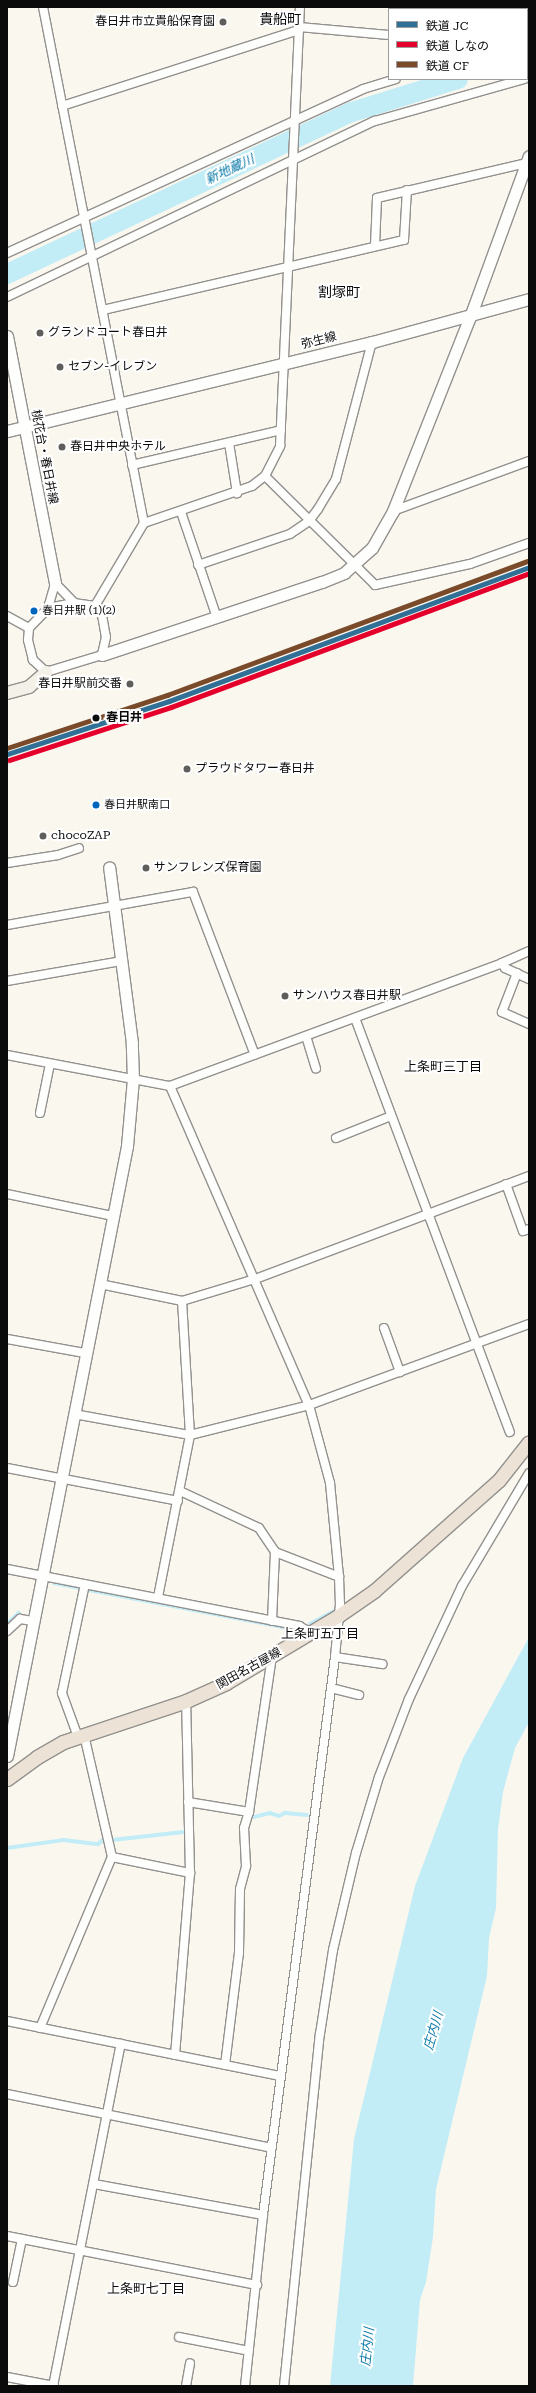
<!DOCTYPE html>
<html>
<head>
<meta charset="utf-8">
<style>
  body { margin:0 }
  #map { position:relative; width:536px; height:2393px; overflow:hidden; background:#faf7ef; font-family:"Roboto Serif","Noto Sans JP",serif }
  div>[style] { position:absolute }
  .water>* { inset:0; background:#c2edf7 }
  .stream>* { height:3.5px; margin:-1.75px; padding:0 1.75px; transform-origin:1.75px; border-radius:1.75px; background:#c2edf7 }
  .river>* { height:20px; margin:-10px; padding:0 10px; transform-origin:10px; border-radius:10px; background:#c2edf7 }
  .roads { filter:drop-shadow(1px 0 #93918e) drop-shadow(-1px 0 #93918e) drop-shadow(0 1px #93918e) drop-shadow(0 -1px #93918e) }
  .minor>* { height:8px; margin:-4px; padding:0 4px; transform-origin:4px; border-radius:4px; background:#fefefd }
  .tertiary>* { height:11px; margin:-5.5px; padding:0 5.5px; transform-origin:5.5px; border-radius:5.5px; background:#fefefd }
  .secondary>* { height:12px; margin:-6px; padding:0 6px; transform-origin:6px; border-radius:6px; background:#f4f1e8 }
  .primary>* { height:13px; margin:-6.5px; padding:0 6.5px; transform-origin:6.5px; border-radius:6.5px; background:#ece3d6 }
  .rail-1>* { height:5px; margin:-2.5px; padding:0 2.5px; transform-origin:2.5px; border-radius:2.5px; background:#307097 }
  .rail-2>* { height:5px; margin:-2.5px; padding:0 2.5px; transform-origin:2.5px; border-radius:2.5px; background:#e4002b }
  .rail-3>* { height:5px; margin:-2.5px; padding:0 2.5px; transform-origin:2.5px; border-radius:2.5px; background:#7a4b2a }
  .dots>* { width:11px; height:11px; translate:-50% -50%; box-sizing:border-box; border:2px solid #fff; border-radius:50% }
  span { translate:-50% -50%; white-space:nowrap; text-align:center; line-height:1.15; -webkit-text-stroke:4px #fff; paint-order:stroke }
  .bus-label { font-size:11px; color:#0b0b0b }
  .left { translate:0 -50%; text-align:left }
  .poi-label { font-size:12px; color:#0b0b0b }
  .right { translate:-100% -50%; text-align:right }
  .street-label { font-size:12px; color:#0b0b0b }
  .stop-label { font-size:12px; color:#0b0b0b; font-weight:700 }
  .water-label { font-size:13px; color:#0b7aa7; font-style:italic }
  .neighbourhood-label { font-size:13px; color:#0b0b0b }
  .quarter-label { font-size:14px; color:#0b0b0b }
  .frame { position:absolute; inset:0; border:8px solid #0b0b0b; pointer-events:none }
  .legend { position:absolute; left:388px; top:8px; width:140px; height:72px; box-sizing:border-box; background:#fff; border:1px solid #9d9d9d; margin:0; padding:5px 7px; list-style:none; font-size:12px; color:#0b0b0b }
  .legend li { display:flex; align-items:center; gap:8px; height:20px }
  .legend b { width:20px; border:1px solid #9d9d9d }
</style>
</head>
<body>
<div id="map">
  <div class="water">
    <div style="clip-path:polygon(529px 1637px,529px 1722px,515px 1748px,503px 1792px,498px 1829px,496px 1908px,489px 1938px,487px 1976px,436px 2189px,433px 2237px,426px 2282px,420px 2300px,413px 2386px,330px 2386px,354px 2139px,415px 1886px,463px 1758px)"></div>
  </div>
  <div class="stream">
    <div style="left:54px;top:1583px;width:25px;rotate:11deg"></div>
    <div style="left:84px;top:1589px;width:214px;rotate:10.8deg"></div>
    <div style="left:7px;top:1624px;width:16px;rotate:-43deg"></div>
    <div style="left:310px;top:1624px;width:27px;rotate:-28deg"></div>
    <div style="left:254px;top:1817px;width:16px;rotate:-14deg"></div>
    <div style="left:270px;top:1813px;width:9px;rotate:18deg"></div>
    <div style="left:279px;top:1816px;width:7px;rotate:-27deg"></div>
    <div style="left:285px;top:1813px;width:22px;rotate:5deg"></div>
    <div style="left:112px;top:1840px;width:72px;rotate:-6.3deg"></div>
    <div style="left:7px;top:1848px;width:58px;rotate:-8deg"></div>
    <div style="left:64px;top:1840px;width:34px;rotate:7deg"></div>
    <div style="left:98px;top:1844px;width:6px;rotate:-39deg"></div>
  </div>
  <div class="river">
    <div style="left:527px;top:61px;width:2px;rotate:-27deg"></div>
    <div style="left:7px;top:274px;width:381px;rotate:-25.2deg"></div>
    <div style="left:352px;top:112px;width:111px;rotate:-17.3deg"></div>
  </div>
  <div class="roads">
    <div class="minor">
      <div style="left:43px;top:7px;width:526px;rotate:78.93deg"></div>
      <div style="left:144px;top:523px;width:96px;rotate:120.6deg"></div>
      <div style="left:486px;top:9px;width:2px;rotate:-63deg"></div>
      <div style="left:299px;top:27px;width:90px;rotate:5.1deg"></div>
      <div style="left:527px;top:43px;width:2px;rotate:-27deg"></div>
      <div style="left:62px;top:106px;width:249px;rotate:-17.8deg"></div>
      <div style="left:375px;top:246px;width:48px;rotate:-87.6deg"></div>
      <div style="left:377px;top:198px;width:153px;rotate:-13.2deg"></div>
      <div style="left:7px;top:253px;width:392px;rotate:-24.7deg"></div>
      <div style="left:363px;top:89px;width:34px;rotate:-17deg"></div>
      <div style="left:7px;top:297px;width:408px;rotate:-25.6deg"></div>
      <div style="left:375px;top:121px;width:155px;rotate:-15.7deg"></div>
      <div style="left:103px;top:310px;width:309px;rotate:-13.1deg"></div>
      <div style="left:404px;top:240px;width:50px;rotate:-86.6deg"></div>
      <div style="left:229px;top:443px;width:51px;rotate:80.9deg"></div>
      <div style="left:132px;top:465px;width:153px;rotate:-13.2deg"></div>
      <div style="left:265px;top:476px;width:155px;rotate:44.7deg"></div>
      <div style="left:375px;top:585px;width:97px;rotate:-12.5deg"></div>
      <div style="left:470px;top:564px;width:63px;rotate:-19.6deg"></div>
      <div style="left:393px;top:511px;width:145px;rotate:-20.2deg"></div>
      <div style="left:181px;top:512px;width:112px;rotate:71.2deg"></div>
      <div style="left:144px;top:523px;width:114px;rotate:-18.9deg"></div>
      <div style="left:252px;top:486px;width:16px;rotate:-38deg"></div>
      <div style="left:265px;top:476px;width:34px;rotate:-63deg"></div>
      <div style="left:280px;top:446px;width:439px;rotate:-87.4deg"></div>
      <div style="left:198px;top:565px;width:97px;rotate:-18.6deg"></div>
      <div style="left:290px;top:534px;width:23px;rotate:-34deg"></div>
      <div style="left:309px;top:521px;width:15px;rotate:-53deg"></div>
      <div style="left:318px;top:509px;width:35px;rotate:-59deg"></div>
      <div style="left:336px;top:479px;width:142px;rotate:-75.3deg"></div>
      <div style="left:48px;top:608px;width:26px;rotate:-11deg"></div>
      <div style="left:74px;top:603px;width:21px;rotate:8deg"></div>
      <div style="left:95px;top:606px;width:11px;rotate:52deg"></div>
      <div style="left:102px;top:615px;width:22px;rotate:80deg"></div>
      <div style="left:106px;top:637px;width:18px;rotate:103deg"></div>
      <div style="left:102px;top:655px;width:59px;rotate:163.1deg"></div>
      <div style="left:46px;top:672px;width:18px;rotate:-137deg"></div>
      <div style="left:33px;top:660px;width:21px;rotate:-104deg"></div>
      <div style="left:28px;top:640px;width:12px;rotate:-85deg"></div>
      <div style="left:29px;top:628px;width:28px;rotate:-46deg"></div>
      <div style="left:48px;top:608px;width:26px;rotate:-74deg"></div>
      <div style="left:55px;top:583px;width:28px;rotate:46deg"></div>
      <div style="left:7px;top:616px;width:25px;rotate:29deg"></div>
      <div style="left:7px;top:863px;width:52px;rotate:-8.9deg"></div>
      <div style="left:58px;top:855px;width:22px;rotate:-18deg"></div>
      <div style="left:7px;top:925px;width:189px;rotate:-10.1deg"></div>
      <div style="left:193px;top:892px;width:174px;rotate:69.2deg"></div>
      <div style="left:502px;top:963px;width:6px;rotate:59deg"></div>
      <div style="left:505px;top:968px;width:26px;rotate:25deg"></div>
      <div style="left:517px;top:973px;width:42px;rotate:111deg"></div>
      <div style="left:502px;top:1012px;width:30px;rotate:24deg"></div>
      <div style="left:7px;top:981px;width:117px;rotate:-9.9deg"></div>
      <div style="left:355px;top:1018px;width:442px;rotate:69.5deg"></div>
      <div style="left:306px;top:1036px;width:34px;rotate:73deg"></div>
      <div style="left:7px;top:1055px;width:166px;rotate:10.8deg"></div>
      <div style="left:170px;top:1086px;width:354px;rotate:-20.3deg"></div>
      <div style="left:502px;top:963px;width:30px;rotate:-24deg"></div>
      <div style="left:170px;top:1086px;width:348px;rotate:66.5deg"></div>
      <div style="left:309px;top:1405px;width:81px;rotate:74.9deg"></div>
      <div style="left:330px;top:1483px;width:94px;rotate:84.5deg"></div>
      <div style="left:339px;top:1577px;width:27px;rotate:88deg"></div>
      <div style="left:340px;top:1604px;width:53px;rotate:95.4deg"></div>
      <div style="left:335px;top:1657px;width:563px;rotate:97.35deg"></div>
      <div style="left:263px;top:2215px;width:172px;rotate:96deg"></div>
      <div style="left:40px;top:1113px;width:50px;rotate:-78.5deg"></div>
      <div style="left:336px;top:1138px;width:59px;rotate:-21.8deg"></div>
      <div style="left:506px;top:1184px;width:50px;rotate:70.1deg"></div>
      <div style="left:523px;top:1231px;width:6px;rotate:-18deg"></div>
      <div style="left:7px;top:1194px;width:107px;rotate:11.8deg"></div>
      <div style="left:100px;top:1284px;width:84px;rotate:11.7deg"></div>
      <div style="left:182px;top:1301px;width:76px;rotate:-16.8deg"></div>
      <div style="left:255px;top:1279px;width:293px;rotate:-20.6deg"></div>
      <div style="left:384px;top:1328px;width:47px;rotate:70deg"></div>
      <div style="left:7px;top:1339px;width:79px;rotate:10.2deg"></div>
      <div style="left:74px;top:1414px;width:118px;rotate:10.3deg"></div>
      <div style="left:190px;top:1435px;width:123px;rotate:-14.1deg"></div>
      <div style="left:309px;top:1405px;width:234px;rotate:-20.2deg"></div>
      <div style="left:7px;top:1468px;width:174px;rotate:10.9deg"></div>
      <div style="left:180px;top:1491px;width:87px;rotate:25.1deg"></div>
      <div style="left:259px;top:1528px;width:29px;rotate:56deg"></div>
      <div style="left:275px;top:1552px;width:69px;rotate:92.5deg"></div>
      <div style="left:275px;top:1552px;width:69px;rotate:21.3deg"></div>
      <div style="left:7px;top:1569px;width:298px;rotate:11deg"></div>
      <div style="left:299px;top:1626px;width:13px;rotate:29deg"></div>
      <div style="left:158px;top:1597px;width:165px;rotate:-78.8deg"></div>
      <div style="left:190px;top:1435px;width:134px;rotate:-93.4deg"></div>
      <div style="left:7px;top:1631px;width:18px;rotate:-43deg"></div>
      <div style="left:20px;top:1619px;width:13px;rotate:9deg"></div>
      <div style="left:335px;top:1657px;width:48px;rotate:8.5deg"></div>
      <div style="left:331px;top:1688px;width:29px;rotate:14deg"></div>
      <div style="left:78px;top:1737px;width:47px;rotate:-110deg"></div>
      <div style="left:62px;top:1693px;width:111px;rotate:-78.1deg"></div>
      <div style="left:188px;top:1802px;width:62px;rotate:9.3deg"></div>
      <div style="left:112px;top:1857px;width:80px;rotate:11.6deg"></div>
      <div style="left:7px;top:2021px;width:279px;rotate:11.4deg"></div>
      <div style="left:40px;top:2028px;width:186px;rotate:-67.2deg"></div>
      <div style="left:112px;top:1857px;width:125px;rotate:-102.9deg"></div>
      <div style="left:175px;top:2055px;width:183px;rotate:-85.3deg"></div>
      <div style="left:190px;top:1873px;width:172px;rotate:-91.3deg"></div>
      <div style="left:225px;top:2065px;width:113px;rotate:-82.9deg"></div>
      <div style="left:239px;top:1953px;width:64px;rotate:-89.1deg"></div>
      <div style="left:240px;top:1889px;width:24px;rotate:-75deg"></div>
      <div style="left:246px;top:1866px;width:38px;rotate:-93deg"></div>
      <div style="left:244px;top:1828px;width:17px;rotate:-73deg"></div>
      <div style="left:249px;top:1812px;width:157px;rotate:-81.6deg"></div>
      <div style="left:7px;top:2094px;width:270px;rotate:11.5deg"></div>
      <div style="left:94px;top:2184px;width:172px;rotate:10.4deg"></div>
      <div style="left:7px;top:2236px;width:255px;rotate:11.1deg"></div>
      <div style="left:13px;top:2282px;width:44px;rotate:-78.2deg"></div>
      <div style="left:179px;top:2337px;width:71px;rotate:11.3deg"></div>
      <div style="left:7px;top:2377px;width:48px;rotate:10.8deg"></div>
      <div style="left:53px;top:2386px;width:349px;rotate:-78.8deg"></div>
      <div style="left:186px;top:2386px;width:23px;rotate:-80deg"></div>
      <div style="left:284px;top:2386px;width:354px;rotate:-84.2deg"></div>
      <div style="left:320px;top:2034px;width:85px;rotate:-81.2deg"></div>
      <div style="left:333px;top:1950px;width:100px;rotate:-76.7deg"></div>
      <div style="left:356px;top:1853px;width:79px;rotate:-73.2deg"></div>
      <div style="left:379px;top:1777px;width:84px;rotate:-69deg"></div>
      <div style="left:409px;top:1699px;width:125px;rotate:-64.9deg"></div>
      <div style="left:462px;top:1586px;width:131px;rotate:-59.3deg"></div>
    </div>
    <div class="tertiary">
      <div style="left:7px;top:336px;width:252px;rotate:79deg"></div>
      <div style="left:7px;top:431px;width:376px;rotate:-13.7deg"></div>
      <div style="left:372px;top:342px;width:163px;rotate:-15.3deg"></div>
      <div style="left:102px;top:655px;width:232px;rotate:-18.4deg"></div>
      <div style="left:322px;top:582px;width:24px;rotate:-22deg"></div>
      <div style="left:344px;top:573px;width:38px;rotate:-42deg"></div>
      <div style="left:372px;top:548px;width:43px;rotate:-60.4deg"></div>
      <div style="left:393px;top:511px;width:209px;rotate:-68.4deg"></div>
      <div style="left:470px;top:317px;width:171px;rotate:-69.9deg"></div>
      <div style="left:7px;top:1756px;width:622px;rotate:-78.87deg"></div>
      <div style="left:127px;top:1146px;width:67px;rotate:-84.9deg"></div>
      <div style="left:133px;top:1079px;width:36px;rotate:-92deg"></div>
      <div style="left:132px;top:1043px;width:177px;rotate:-97.4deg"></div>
    </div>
    <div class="secondary">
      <div style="left:7px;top:693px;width:23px;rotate:-15deg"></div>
      <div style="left:29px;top:687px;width:23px;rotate:-41deg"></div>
    </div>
    <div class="primary">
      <div style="left:7px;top:1779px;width:37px;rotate:-36deg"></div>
      <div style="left:37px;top:1757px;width:30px;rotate:-30deg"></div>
      <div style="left:63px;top:1742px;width:130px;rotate:-18.4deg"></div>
      <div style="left:186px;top:1701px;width:44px;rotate:-24.2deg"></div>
      <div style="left:226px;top:1683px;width:131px;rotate:-30.9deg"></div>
      <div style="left:338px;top:1616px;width:44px;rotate:-34.8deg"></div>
      <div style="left:374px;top:1591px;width:167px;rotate:-41.6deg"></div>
      <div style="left:499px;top:1480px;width:48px;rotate:-51.7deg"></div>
    </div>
  </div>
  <div class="rail-1">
    <div style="left:7px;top:754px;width:170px;rotate:-18.1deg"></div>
    <div style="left:169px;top:701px;width:384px;rotate:-20.4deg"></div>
  </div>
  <div class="rail-2">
    <div style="left:9px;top:760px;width:170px;rotate:-18.1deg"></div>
    <div style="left:171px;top:707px;width:382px;rotate:-20.5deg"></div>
  </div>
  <div class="rail-3">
    <div style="left:7px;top:748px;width:169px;rotate:-18.3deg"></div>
    <div style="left:167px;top:695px;width:384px;rotate:-20.4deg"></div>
  </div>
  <div class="dots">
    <div style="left:223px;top:22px;background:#5f5e5b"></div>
    <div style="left:40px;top:333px;background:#5f5e5b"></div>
    <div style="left:60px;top:367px;background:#5f5e5b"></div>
    <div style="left:62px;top:447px;background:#5f5e5b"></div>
    <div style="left:34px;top:611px;background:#0065bd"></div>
    <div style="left:130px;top:684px;background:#5f5e5b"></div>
    <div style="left:96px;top:718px;background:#0b0b0b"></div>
    <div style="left:187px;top:769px;background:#5f5e5b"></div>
    <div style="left:96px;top:805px;background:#0065bd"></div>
    <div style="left:43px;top:836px;background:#5f5e5b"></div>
    <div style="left:146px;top:868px;background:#5f5e5b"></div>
    <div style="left:285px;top:996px;background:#5f5e5b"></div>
  </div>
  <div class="bus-label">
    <span class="left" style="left:42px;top:611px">春日井駅 (1)(2)</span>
    <span class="left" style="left:104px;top:805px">春日井駅南口</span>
  </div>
  <div class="poi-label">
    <span class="right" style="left:215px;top:22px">春日井市立貴船保育園</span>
    <span class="left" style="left:48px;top:333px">グランドコート春日井</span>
    <span class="left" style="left:68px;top:367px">セブン-イレブン</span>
    <span class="left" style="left:70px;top:447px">春日井中央ホテル</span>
    <span class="right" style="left:122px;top:684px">春日井駅前交番</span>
    <span class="left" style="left:195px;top:769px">プラウドタワー春日井</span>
    <span class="left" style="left:51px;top:836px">chocoZAP</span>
    <span class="left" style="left:154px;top:868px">サンフレンズ保育園</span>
    <span class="left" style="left:293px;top:996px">サンハウス春日井駅</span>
  </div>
  <div class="street-label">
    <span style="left:319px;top:341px;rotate:-14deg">弥生線</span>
    <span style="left:44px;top:457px;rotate:79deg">桃花台・春日井線</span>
    <span style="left:249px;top:1669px;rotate:-29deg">関田名古屋線</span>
  </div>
  <div class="stop-label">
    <span class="left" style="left:106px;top:718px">春日井</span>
  </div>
  <div class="water-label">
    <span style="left:230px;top:170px;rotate:-25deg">新地蔵川</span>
    <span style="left:434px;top:2031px;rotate:-74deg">庄内川</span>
    <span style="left:368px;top:2347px;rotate:-84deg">庄内川</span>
  </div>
  <div class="neighbourhood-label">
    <span style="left:443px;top:1067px">上条町三丁目</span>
    <span style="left:320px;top:1634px">上条町五丁目</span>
    <span style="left:146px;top:2289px">上条町七丁目</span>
  </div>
  <div class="quarter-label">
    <span style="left:280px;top:19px">貴船町</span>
    <span style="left:339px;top:292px">割塚町</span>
  </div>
  <div class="frame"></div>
  <ul class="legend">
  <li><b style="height:5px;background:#307097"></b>鉄道 JC</li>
  <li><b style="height:5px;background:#e4002b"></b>鉄道 しなの</li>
  <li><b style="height:5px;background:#7a4b2a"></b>鉄道 CF</li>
  </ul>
</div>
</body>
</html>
